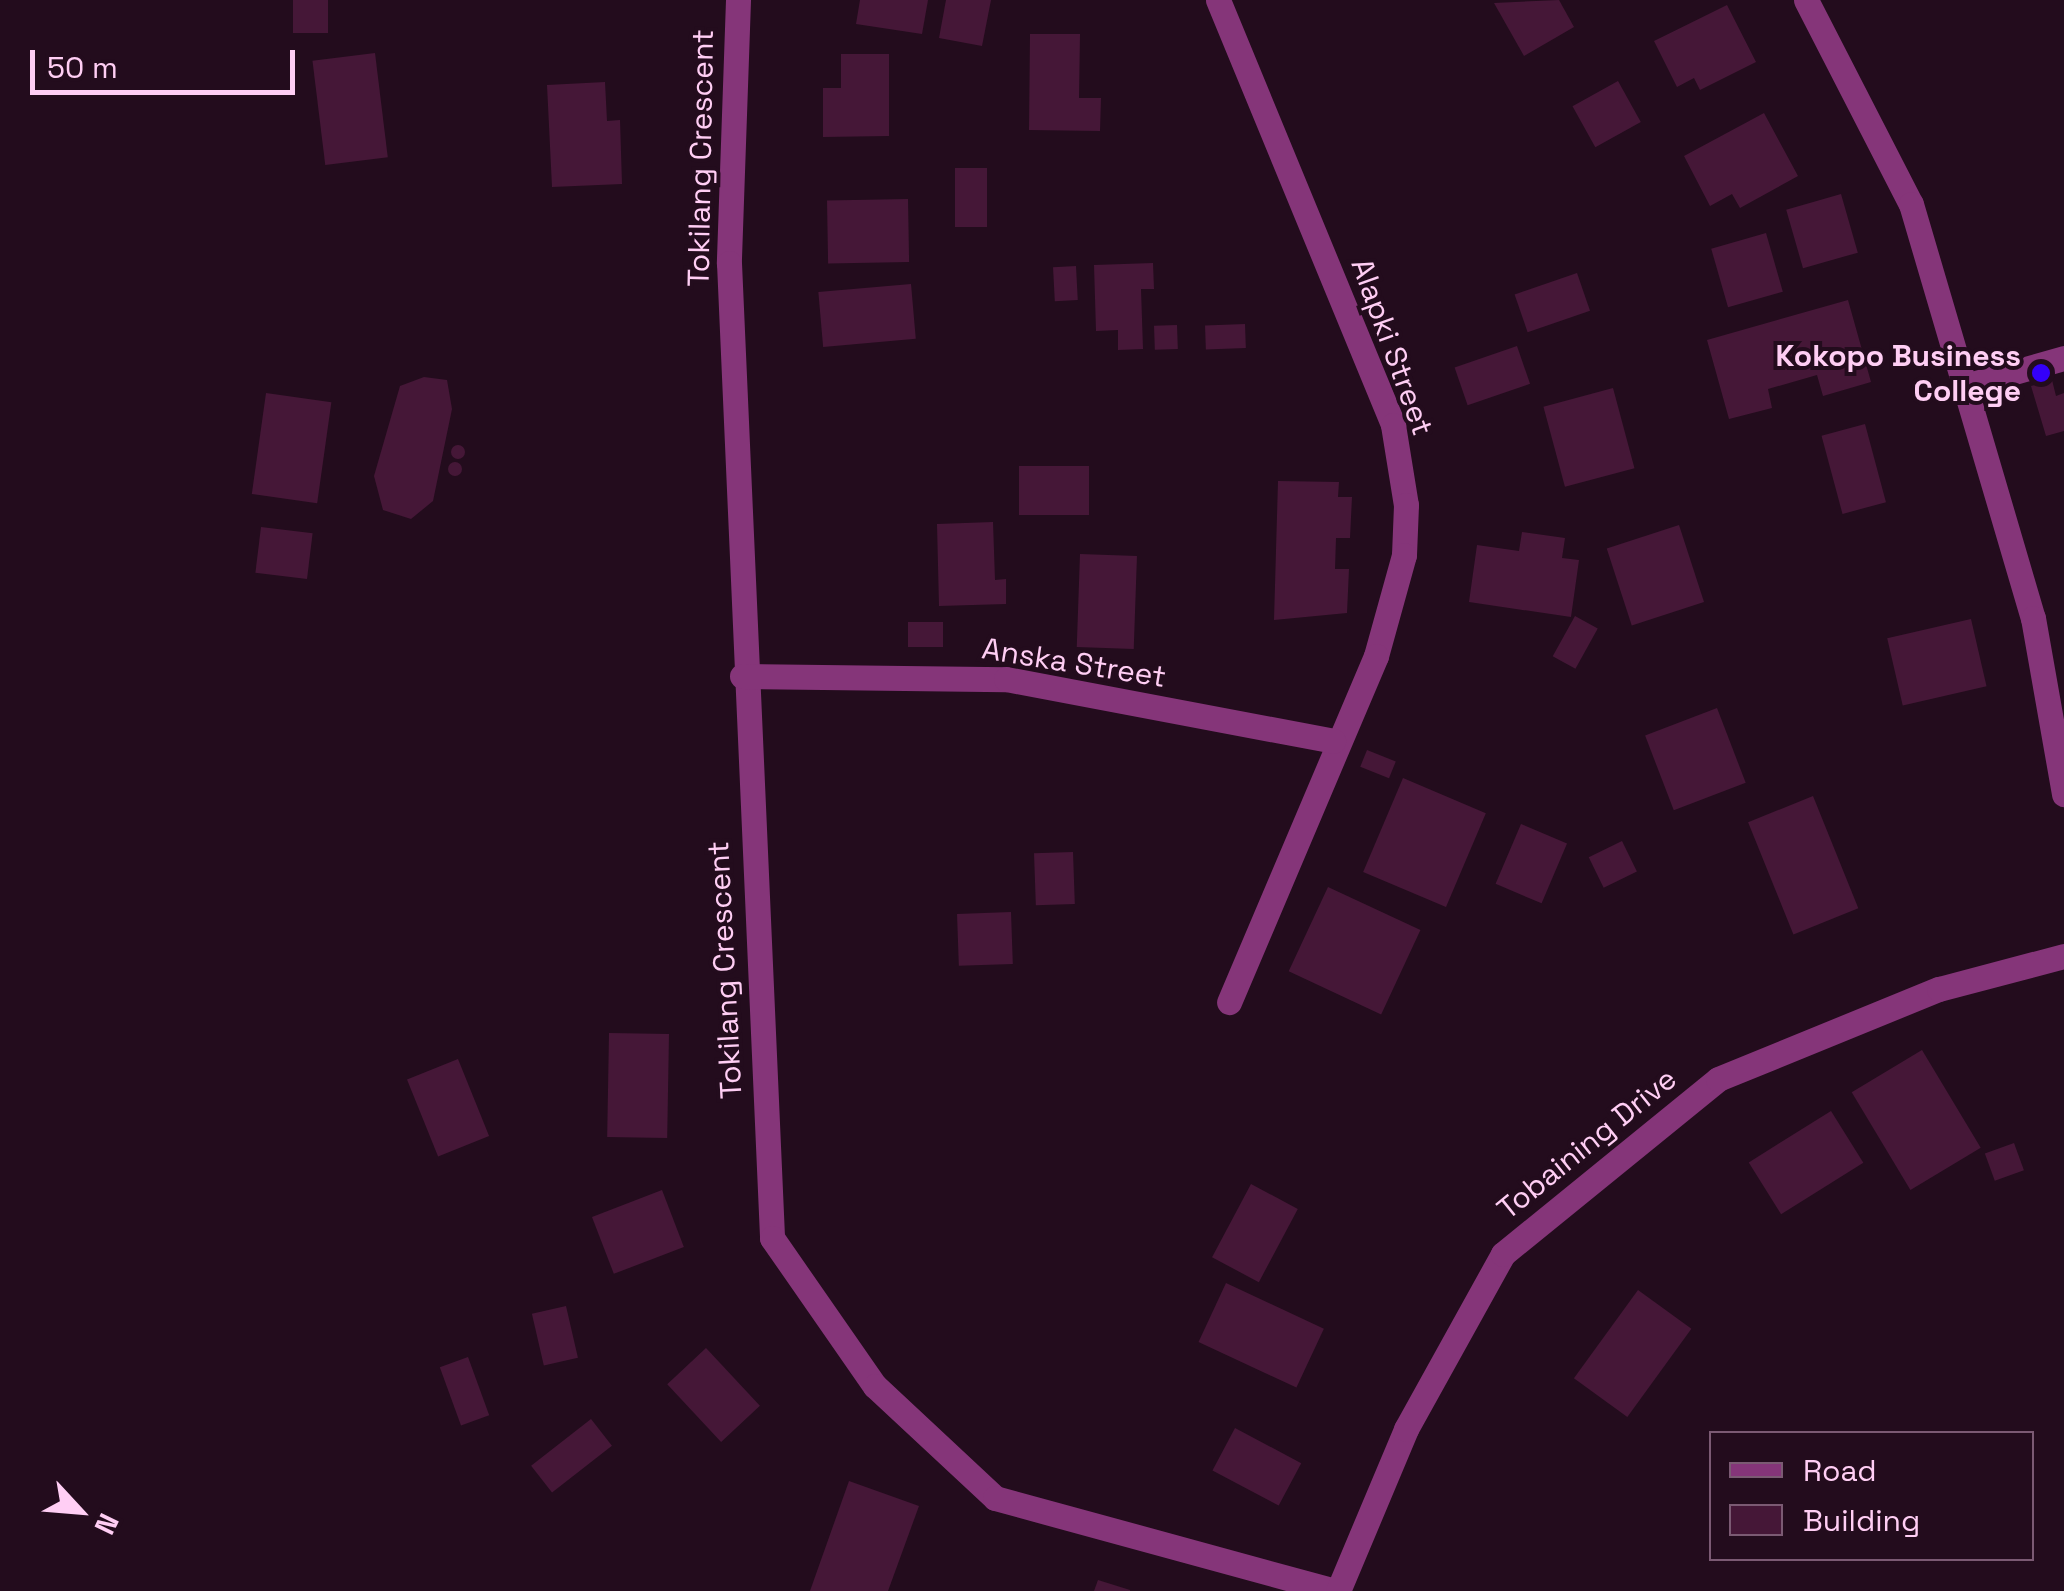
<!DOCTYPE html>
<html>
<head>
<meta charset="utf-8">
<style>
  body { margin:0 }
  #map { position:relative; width:2064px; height:1591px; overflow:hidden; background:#230c1d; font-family:"Space Grotesk",sans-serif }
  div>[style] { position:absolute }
  .building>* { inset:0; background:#451737; transform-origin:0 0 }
  .round { border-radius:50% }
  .minor>* { height:25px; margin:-12.5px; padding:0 12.5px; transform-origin:12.5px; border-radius:12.5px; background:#853579 }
  .dots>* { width:28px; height:28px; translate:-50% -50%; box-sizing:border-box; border:5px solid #230c1d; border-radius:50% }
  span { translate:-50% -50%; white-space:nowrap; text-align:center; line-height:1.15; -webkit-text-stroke:8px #230c1d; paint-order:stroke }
  .street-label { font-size:30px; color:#ffcef4 }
  .poi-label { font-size:30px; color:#ffcef4; font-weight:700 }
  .right { translate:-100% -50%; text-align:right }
  .legend { position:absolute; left:1709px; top:1431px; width:325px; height:130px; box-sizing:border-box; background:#230c1d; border:2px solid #7b5a73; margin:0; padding:12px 18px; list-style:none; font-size:30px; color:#ffcef4 }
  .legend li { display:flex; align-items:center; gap:20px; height:50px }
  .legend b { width:50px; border:2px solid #7b5a73 }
  .north { position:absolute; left:30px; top:1461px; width:100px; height:100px; -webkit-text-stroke:8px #230c1d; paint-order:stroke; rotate:116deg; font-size:28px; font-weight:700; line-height:40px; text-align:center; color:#ffcef4 }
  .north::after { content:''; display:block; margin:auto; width:35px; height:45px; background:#ffcef4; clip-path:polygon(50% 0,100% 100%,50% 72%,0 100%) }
  .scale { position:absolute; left:30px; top:50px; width:265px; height:45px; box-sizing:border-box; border:5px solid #ffcef4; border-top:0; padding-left:12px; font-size:30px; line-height:35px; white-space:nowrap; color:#ffcef4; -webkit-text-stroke:8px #230c1d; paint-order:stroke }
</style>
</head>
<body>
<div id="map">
  <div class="building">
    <div style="left:293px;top:0;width:35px;height:33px"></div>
    <div style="clip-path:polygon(860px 0,928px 0,922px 34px,856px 24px)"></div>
    <div style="clip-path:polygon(946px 0,991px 0,982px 46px,939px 38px)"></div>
    <div style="clip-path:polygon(1559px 0,1574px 27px,1524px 56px,1494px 3px)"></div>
    <div style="clip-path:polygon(1727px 5px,1756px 62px,1700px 90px,1694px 78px,1677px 87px,1654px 41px)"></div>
    <div style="clip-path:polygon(1030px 34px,1080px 34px,1079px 98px,1101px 98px,1100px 131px,1029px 130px)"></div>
    <div style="left:375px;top:53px;width:105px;height:63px;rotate:83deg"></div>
    <div style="clip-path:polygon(841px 54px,889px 54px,889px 136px,823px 137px,823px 88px,841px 88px)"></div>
    <div style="left:1618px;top:81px;width:47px;height:52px;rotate:61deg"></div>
    <div style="clip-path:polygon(605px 82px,607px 121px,620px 120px,622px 184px,552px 187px,547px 85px)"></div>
    <div style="clip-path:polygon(1764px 113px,1798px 176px,1740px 208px,1732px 194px,1710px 206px,1684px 156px)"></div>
    <div style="left:955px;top:168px;width:32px;height:59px"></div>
    <div style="left:1841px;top:194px;width:61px;height:57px;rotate:74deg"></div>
    <div style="left:908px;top:199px;width:63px;height:81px;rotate:89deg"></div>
    <div style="left:1766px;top:233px;width:61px;height:57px;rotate:74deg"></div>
    <div style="clip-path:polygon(1153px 263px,1154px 289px,1141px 289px,1143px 349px,1118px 350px,1118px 330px,1096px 331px,1094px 265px)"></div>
    <div style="left:1076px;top:266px;width:34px;height:23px;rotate:87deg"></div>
    <div style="left:1577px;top:273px;width:40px;height:66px;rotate:71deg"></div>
    <div style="left:911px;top:284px;width:55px;height:93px;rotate:85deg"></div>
    <div style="clip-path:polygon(1848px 300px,1871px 382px,1823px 396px,1817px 375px,1768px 389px,1772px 408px,1729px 419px,1707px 340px)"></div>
    <div style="left:1245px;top:324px;width:24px;height:40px;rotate:88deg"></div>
    <div style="left:1177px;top:325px;width:24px;height:23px;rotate:88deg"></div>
    <div style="left:1517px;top:346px;width:40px;height:66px;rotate:71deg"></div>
    <div style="clip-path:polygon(424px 377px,447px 380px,452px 409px,433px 501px,411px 519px,383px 510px,374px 476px,400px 386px)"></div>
    <div style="clip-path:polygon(2052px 380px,2056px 396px,2064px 393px,2064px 431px,2046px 436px,2031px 386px)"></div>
    <div style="left:1613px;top:388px;width:83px;height:72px;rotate:75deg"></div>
    <div style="left:266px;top:393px;width:66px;height:102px;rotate:8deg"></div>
    <div style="left:1865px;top:424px;width:81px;height:45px;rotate:75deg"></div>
    <div class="round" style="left:451px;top:445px;width:14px;height:14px"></div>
    <div class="round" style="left:448px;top:462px;width:14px;height:14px"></div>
    <div style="left:1089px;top:466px;width:49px;height:70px;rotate:90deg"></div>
    <div style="clip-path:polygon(1278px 481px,1339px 482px,1338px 497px,1352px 497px,1350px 538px,1336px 538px,1335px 569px,1349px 569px,1347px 613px,1274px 620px)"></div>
    <div style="clip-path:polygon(993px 522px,995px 580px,1006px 579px,1006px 604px,939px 606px,937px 524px)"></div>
    <div style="left:1679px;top:525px;width:81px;height:76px;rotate:72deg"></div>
    <div style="left:261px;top:527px;width:52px;height:46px;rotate:7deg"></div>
    <div style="clip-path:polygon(1522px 532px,1565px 538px,1562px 558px,1579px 560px,1571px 617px,1469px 602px,1477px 545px,1519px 551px)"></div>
    <div style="left:1080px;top:554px;width:57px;height:93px;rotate:2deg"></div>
    <div style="left:1575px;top:616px;width:26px;height:46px;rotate:29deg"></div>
    <div style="left:1971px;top:619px;width:69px;height:86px;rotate:77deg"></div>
    <div style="left:908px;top:622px;width:35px;height:25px"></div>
    <div style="left:1717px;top:708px;width:80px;height:77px;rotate:69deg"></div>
    <div style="left:1367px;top:750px;width:31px;height:18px;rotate:22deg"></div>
    <div style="left:1403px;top:778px;width:90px;height:102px;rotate:23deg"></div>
    <div style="left:1813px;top:796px;width:121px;height:70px;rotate:68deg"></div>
    <div style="left:1521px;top:824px;width:50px;height:65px;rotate:23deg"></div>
    <div style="left:1622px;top:841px;width:34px;height:37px;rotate:64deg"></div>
    <div style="left:1073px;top:852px;width:52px;height:39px;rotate:88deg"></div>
    <div style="left:1328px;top:887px;width:102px;height:93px;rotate:25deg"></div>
    <div style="left:1011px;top:912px;width:52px;height:54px;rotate:88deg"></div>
    <div style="left:609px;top:1033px;width:60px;height:104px;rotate:1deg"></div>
    <div style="left:1922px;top:1050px;width:114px;height:82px;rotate:59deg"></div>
    <div style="left:458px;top:1059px;width:83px;height:55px;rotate:68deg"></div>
    <div style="left:1831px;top:1111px;width:61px;height:97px;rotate:58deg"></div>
    <div style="left:2014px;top:1143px;width:29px;height:31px;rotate:70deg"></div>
    <div style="left:1251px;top:1184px;width:53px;height:83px;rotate:28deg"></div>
    <div style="left:662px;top:1190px;width:61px;height:75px;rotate:69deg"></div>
    <div style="left:1226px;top:1283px;width:108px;height:65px;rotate:25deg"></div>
    <div style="left:1638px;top:1290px;width:66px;height:109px;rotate:36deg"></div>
    <div style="left:566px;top:1306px;width:53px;height:35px;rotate:77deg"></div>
    <div style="left:706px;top:1348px;width:79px;height:53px;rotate:47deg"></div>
    <div style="left:468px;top:1357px;width:62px;height:30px;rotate:70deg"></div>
    <div style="left:591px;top:1419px;width:34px;height:76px;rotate:52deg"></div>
    <div style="left:1235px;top:1428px;width:75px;height:48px;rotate:28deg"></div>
    <div style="clip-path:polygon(849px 1481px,919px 1506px,888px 1591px,810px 1591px)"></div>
    <div style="clip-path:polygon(1098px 1580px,1130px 1590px,1130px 1591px,1094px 1591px)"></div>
  </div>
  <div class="minor">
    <div style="left:738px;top:0;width:263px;rotate:92deg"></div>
    <div style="left:729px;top:263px;width:976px;rotate:87.47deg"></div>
    <div style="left:772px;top:1238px;width:180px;rotate:55.2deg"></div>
    <div style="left:875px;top:1386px;width:164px;rotate:43deg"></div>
    <div style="left:995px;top:1498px;width:353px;rotate:15.3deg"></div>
    <div style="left:1218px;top:0;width:460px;rotate:67.6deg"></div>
    <div style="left:1393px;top:425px;width:81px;rotate:80.8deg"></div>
    <div style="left:1406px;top:505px;width:50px;rotate:92.3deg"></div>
    <div style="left:1404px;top:555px;width:105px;rotate:105.5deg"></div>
    <div style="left:1376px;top:656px;width:376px;rotate:113deg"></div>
    <div style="left:1806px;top:0;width:229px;rotate:62.8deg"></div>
    <div style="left:1911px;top:204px;width:432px;rotate:73.6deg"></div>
    <div style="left:2033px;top:618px;width:179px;rotate:80deg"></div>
    <div style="left:1965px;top:386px;width:103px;rotate:-15.8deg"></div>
    <div style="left:742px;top:676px;width:264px;rotate:0.7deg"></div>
    <div style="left:1006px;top:679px;width:333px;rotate:10.7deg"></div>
    <div style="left:1338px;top:1591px;width:176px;rotate:-67.2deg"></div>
    <div style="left:1406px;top:1429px;width:200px;rotate:-61deg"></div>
    <div style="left:1503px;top:1254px;width:277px;rotate:-39.1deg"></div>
    <div style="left:1718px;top:1079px;width:239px;rotate:-22.2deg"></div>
    <div style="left:1939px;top:989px;width:129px;rotate:-14.8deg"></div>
  </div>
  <div class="dots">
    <div style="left:2041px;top:373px;background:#3400f9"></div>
  </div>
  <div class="street-label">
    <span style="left:701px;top:158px;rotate:-89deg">Tokilang Crescent</span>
    <span style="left:1392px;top:347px;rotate:70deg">Alapki Street</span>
    <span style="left:1074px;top:663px;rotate:9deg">Anska Street</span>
    <span style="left:725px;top:970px;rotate:-93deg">Tokilang Crescent</span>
    <span style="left:1587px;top:1144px;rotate:-39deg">Tobaining Drive</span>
  </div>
  <div class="poi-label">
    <span class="right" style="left:2021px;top:373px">Kokopo Business<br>College</span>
  </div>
  <ul class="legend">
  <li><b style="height:12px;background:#853579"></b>Road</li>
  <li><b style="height:28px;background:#451737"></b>Building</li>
  </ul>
  <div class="north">N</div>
  <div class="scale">50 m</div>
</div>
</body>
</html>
